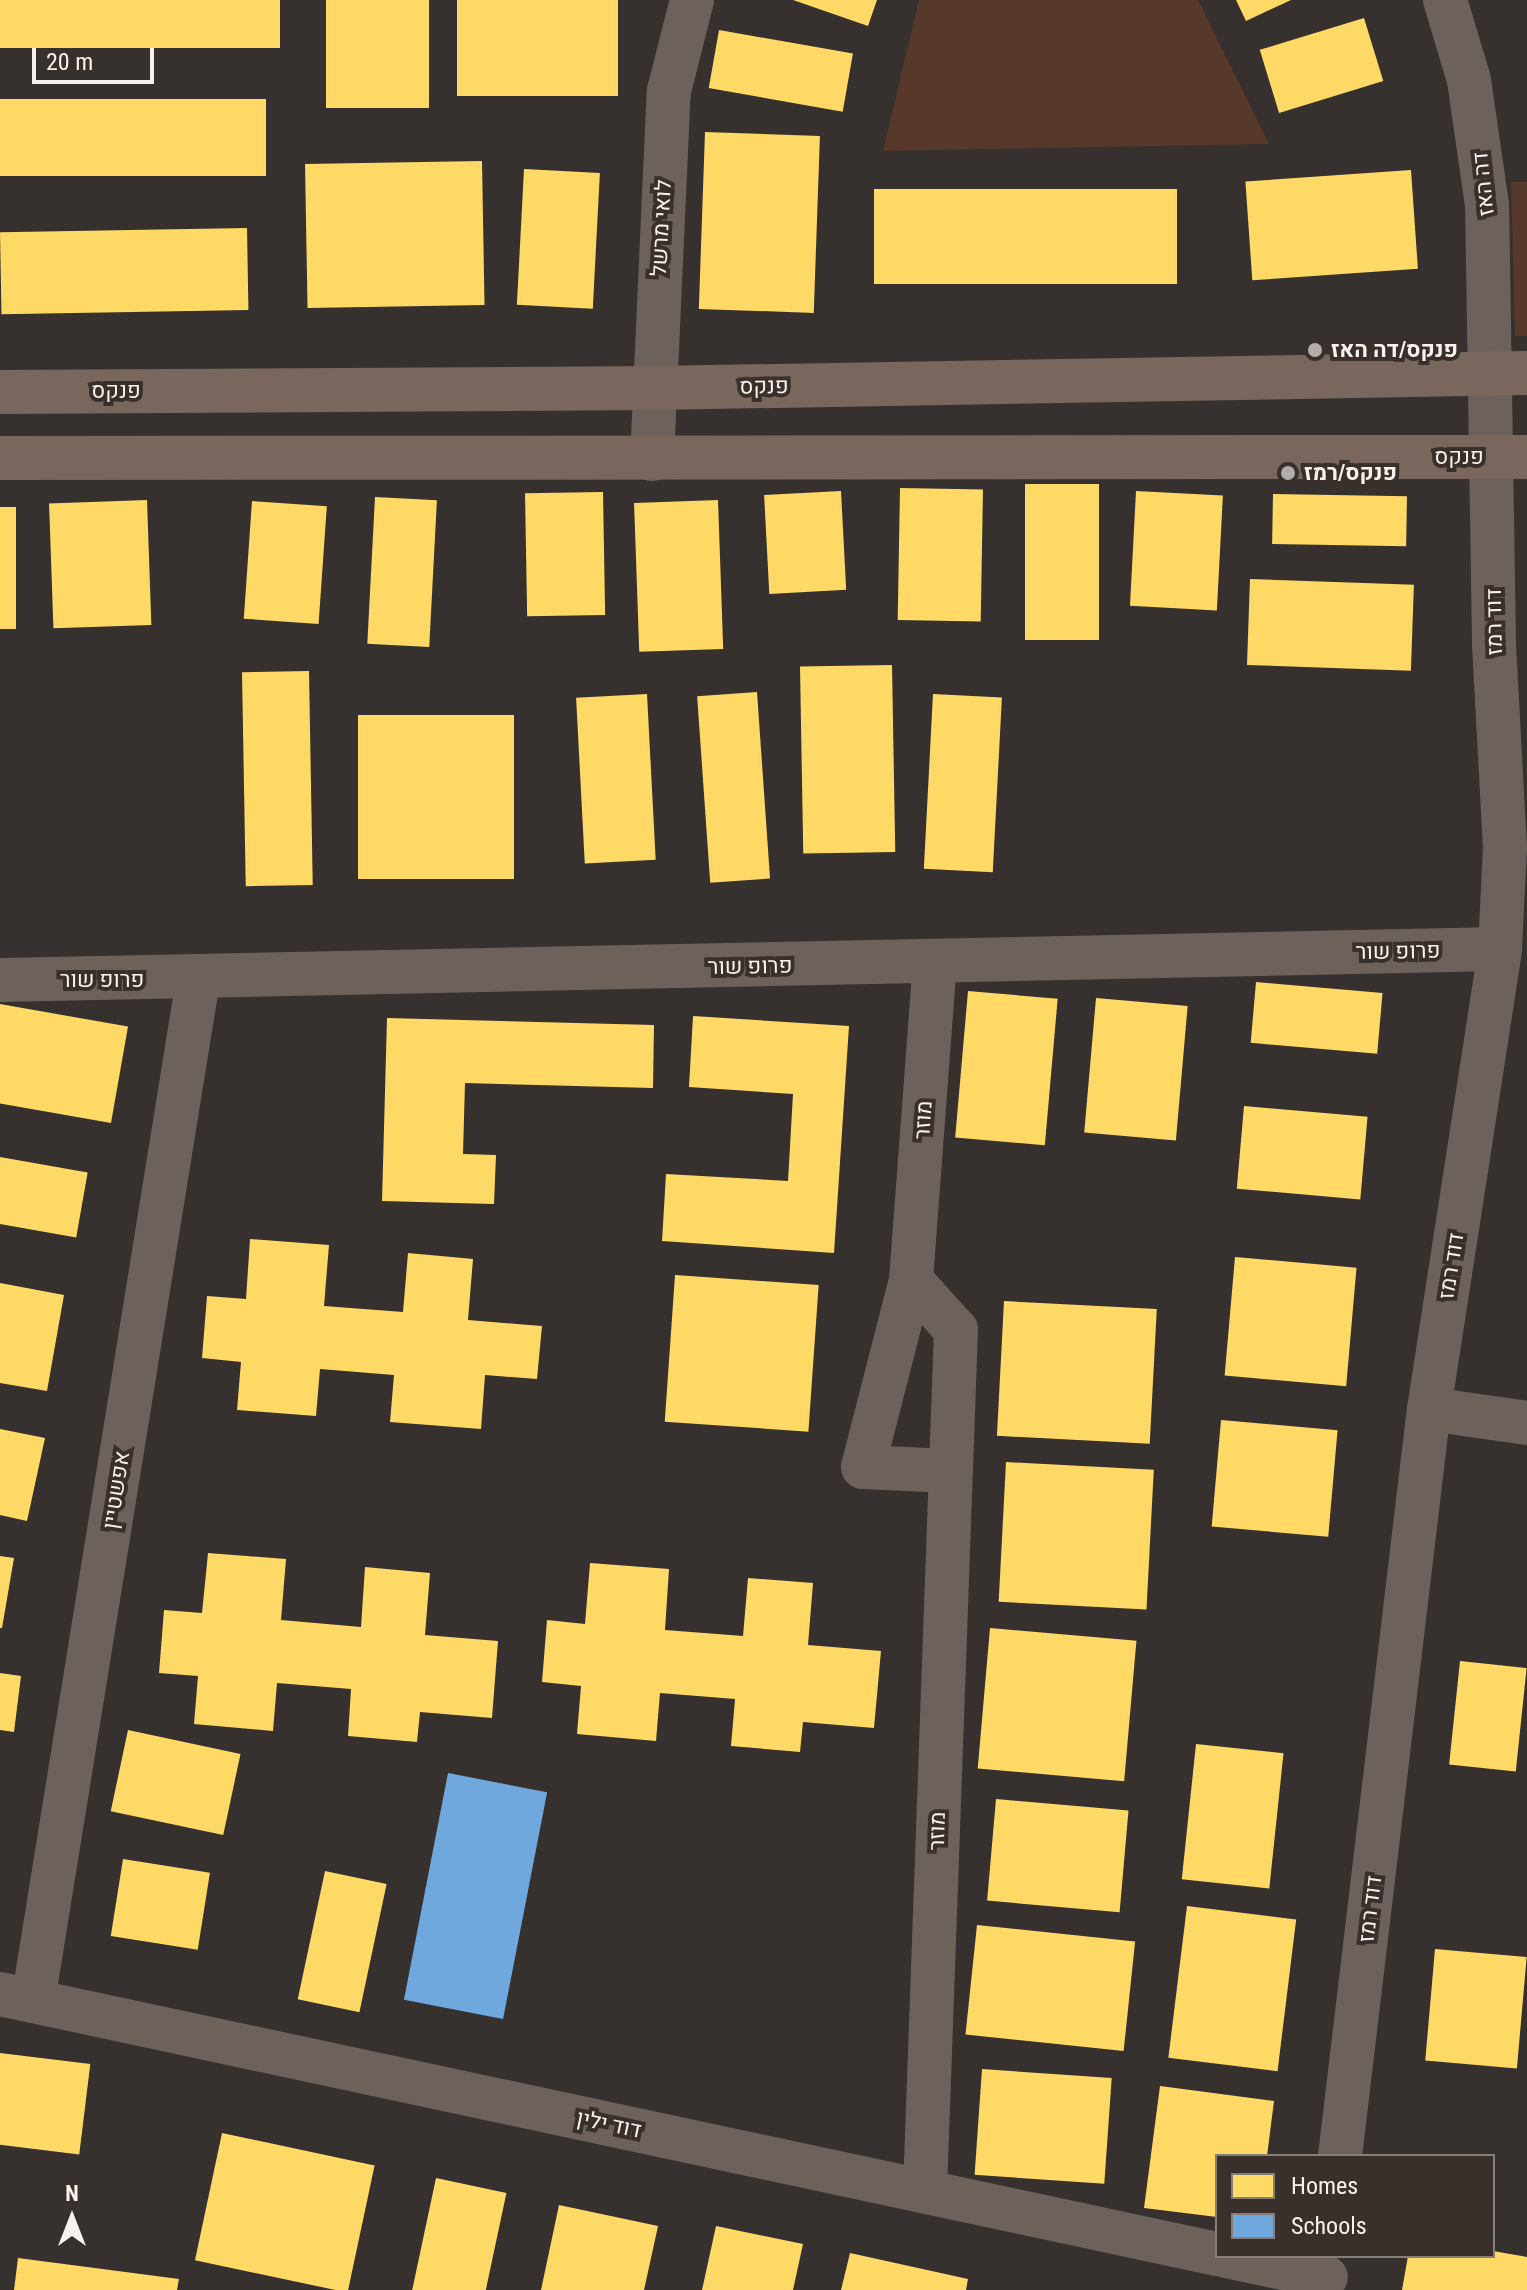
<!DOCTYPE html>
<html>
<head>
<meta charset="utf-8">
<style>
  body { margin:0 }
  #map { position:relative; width:1527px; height:2290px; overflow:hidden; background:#36312e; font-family:"Roboto Condensed",Heebo,sans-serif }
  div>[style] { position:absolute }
  .green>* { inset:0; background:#56392b }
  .homes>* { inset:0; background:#ffd966; transform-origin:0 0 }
  .schools>* { inset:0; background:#6fa8dc; transform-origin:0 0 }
  .minor>* { height:44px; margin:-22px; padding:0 22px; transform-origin:22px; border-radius:22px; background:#6d615b }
  .major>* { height:44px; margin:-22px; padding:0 22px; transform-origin:22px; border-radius:22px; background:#79675e }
  .dots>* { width:22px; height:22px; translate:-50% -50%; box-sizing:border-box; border:4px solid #39302b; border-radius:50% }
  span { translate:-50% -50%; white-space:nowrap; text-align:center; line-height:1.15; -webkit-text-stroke:8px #39302b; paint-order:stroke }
  .street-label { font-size:22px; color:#f8f2ef }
  .poi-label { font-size:22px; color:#f8f2ef; font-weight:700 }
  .left { translate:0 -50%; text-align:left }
  .legend { position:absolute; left:1215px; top:2154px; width:280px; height:104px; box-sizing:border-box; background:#39302b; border:2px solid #857e79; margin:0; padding:10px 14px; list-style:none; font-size:24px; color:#f8f2ef }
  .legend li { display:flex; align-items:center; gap:16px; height:40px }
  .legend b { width:40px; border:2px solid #857e79 }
  .north { position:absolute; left:32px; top:2178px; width:80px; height:80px; -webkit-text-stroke:6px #39302b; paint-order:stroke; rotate:0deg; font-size:22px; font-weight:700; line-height:32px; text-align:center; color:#f8f2ef }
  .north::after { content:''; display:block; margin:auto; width:28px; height:36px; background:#f8f2ef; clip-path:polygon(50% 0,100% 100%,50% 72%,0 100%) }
  .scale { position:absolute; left:32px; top:48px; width:122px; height:36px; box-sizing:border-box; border:4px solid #f8f2ef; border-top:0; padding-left:10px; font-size:24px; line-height:28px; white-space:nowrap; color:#f8f2ef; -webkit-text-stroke:6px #39302b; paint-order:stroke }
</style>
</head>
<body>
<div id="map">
  <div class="green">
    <div style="clip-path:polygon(919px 0,1198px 0,1269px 144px,883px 151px)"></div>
    <div style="clip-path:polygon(1511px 182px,1527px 182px,1527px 336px,1515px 336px)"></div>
  </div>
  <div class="homes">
    <div style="left:0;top:0;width:280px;height:48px"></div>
    <div style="left:326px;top:0;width:103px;height:108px"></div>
    <div style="left:457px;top:0;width:161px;height:96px"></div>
    <div style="clip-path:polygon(793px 0,877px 0,868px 26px)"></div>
    <div style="clip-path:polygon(1236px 0,1291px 0,1246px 21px)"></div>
    <div style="left:1364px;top:18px;width:66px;height:109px;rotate:73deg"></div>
    <div style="left:719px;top:30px;width:136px;height:59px;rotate:10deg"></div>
    <div style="left:0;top:99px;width:266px;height:77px"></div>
    <div style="left:705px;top:132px;width:115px;height:177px;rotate:2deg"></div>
    <div style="left:482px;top:161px;width:144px;height:177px;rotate:89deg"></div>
    <div style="left:524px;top:169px;width:76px;height:136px;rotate:3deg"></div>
    <div style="left:1411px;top:170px;width:99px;height:166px;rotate:86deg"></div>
    <div style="left:874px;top:189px;width:303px;height:95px"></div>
    <div style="left:247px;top:228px;width:82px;height:247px;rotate:89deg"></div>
    <div style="left:1025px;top:484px;width:74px;height:156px"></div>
    <div style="left:900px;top:488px;width:83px;height:132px;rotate:1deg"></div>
    <div style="left:841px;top:491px;width:99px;height:77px;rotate:87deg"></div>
    <div style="left:1136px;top:491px;width:87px;height:115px;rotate:3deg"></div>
    <div style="left:603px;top:492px;width:123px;height:78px;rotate:89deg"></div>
    <div style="left:1273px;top:494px;width:134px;height:50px;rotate:1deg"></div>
    <div style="left:375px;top:497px;width:62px;height:147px;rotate:3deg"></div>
    <div style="left:147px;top:500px;width:125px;height:98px;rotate:88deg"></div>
    <div style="left:718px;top:500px;width:149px;height:84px;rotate:88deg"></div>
    <div style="left:252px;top:501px;width:75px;height:118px;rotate:4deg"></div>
    <div style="left:0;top:507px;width:16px;height:122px"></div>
    <div style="left:1250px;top:579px;width:164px;height:86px;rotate:2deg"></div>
    <div style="left:892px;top:665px;width:187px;height:92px;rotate:89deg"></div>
    <div style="left:309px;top:671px;width:214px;height:67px;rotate:89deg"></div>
    <div style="left:757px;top:692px;width:187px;height:60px;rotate:86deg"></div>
    <div style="left:647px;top:694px;width:166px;height:71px;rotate:87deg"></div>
    <div style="left:933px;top:694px;width:69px;height:175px;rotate:3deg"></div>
    <div style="left:514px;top:715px;width:164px;height:156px;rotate:90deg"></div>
    <div style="left:1256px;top:982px;width:127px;height:61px;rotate:5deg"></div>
    <div style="left:968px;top:991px;width:90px;height:147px;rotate:5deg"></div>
    <div style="left:1096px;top:998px;width:92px;height:135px;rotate:5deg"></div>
    <div style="left:0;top:1004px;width:130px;height:98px;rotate:10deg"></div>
    <div style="clip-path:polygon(693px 1016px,849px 1026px,834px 1253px,662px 1241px,666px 1174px,788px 1181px,793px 1094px,689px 1087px)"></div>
    <div style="clip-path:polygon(387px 1018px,654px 1025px,653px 1088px,465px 1083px,463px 1154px,496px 1155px,494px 1204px,382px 1201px)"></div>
    <div style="left:1244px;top:1106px;width:124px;height:83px;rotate:5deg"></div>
    <div style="left:0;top:1157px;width:89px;height:66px;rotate:10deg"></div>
    <div style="clip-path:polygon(250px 1239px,329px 1245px,324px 1306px,403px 1312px,408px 1253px,473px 1259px,468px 1320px,542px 1326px,537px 1379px,485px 1375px,481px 1429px,390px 1422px,394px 1375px,320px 1369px,316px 1416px,237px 1410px,241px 1362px,202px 1358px,207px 1296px,246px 1299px)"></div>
    <div style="left:1235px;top:1257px;width:122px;height:119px;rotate:5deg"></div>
    <div style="left:675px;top:1275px;width:144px;height:147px;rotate:4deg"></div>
    <div style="clip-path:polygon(0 1283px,64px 1295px,47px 1391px,0 1383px)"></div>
    <div style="left:1004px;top:1301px;width:153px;height:135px;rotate:3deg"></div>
    <div style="left:1221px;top:1420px;width:117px;height:107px;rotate:5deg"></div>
    <div style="clip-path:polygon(0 1429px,45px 1438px,27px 1521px,0 1515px)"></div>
    <div style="left:1006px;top:1462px;width:148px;height:140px;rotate:3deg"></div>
    <div style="clip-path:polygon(208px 1553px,286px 1559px,281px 1620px,361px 1627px,365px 1567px,430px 1573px,425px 1635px,498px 1641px,492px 1718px,420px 1712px,417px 1742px,348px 1736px,351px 1689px,277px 1683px,273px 1731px,194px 1724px,198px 1676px,159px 1673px,164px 1610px,202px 1613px)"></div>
    <div style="clip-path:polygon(0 1556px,14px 1558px,2px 1628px,0 1628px)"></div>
    <div style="clip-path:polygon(590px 1563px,669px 1569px,665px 1630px,743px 1636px,748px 1578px,813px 1583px,808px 1645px,881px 1651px,874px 1728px,803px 1722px,800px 1752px,731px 1746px,735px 1699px,660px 1693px,656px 1741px,577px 1734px,581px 1686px,542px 1682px,547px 1620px,585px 1624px)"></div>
    <div style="left:990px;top:1628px;width:147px;height:141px;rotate:5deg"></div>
    <div style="left:1460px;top:1661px;width:67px;height:104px;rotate:6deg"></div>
    <div style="clip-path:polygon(0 1673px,21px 1676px,14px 1732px,0 1730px)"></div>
    <div style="left:128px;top:1730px;width:115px;height:83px;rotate:12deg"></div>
    <div style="left:1196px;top:1744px;width:88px;height:136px;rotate:6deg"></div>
    <div style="left:996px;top:1799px;width:133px;height:102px;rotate:5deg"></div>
    <div style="left:123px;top:1859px;width:88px;height:78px;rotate:9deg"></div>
    <div style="left:325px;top:1871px;width:63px;height:131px;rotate:12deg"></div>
    <div style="left:1187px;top:1906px;width:110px;height:153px;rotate:7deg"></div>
    <div style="left:977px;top:1925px;width:159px;height:110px;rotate:6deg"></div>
    <div style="left:1435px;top:1949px;width:92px;height:112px;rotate:5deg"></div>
    <div style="left:0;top:2053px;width:91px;height:91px;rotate:7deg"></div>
    <div style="left:982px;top:2069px;width:130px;height:106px;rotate:4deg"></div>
    <div style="clip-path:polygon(1160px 2086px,1274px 2101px,1267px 2156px,1217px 2156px,1217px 2217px,1144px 2208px)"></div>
    <div style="left:222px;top:2133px;width:156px;height:130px;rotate:12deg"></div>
    <div style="left:436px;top:2178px;width:72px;height:115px;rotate:12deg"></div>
    <div style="clip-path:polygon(559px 2205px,658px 2226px,644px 2290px,541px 2290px)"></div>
    <div style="clip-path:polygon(716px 2226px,803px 2244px,793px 2290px,702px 2290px)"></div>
    <div style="clip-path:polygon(1493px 2251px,1527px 2257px,1527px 2290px,1402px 2290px,1408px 2256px,1493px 2256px)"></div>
    <div style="clip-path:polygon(850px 2253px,968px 2279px,966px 2290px,841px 2290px)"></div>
    <div style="clip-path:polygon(18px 2258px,179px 2279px,177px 2290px,14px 2290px)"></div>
  </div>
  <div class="schools">
    <div style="left:448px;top:1773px;width:101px;height:231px;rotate:11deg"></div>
  </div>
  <div class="minor">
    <div style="left:652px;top:459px;width:368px;rotate:-87.4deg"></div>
    <div style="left:669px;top:91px;width:94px;rotate:-75.8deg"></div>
    <div style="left:0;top:980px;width:1500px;rotate:-1.18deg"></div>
    <div style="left:911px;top:1280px;width:193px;rotate:104.4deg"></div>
    <div style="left:863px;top:1467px;width:87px;rotate:2.6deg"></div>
    <div style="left:1429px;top:1409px;width:99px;rotate:8.1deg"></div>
    <div style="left:0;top:1994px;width:1244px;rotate:12.06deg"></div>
    <div style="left:33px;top:2001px;width:1034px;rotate:-80.82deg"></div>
    <div style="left:1340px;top:2156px;width:752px;rotate:-83.21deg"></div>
    <div style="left:1429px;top:1409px;width:465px;rotate:-81.2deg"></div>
    <div style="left:1500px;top:949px;width:101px;rotate:-87.2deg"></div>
    <div style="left:1505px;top:848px;width:205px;rotate:-93.1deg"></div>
    <div style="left:1494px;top:643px;width:438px;rotate:-90.9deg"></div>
    <div style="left:1487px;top:205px;width:126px;rotate:-98.2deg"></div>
    <div style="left:1469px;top:80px;width:84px;rotate:-106.7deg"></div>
    <div style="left:925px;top:2191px;width:862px;rotate:-87.94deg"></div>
    <div style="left:956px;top:1330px;width:67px;rotate:-132deg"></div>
    <div style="left:911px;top:1280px;width:320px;rotate:-85.7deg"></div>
    <div style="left:1226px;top:2256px;width:102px;rotate:11.9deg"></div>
  </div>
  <div class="major">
    <div style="left:0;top:392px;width:654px;rotate:-0.35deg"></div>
    <div style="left:654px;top:388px;width:873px;rotate:-0.98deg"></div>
    <div style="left:0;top:458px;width:1527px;rotate:-0.04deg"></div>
  </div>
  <div class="dots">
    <div style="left:1315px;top:350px;background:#b4aeab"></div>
    <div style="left:1288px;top:473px;background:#b4aeab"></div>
  </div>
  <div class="street-label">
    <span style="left:1483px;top:184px;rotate:-96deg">דה האז</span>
    <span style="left:661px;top:228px;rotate:-87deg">לואי מרשל</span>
    <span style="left:764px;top:386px;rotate:-1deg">פנקס</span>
    <span style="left:116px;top:391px">פנקס</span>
    <span style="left:1459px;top:457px">פנקס</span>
    <span style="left:1494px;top:622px;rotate:-91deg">דוד רמז</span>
    <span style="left:1398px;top:951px;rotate:-1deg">פרופ שור</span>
    <span style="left:750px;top:966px;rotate:-1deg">פרופ שור</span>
    <span style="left:102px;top:980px">פרופ שור</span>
    <span style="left:923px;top:1120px;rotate:-86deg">מוזר</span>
    <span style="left:1451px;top:1266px;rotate:-81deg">דוד רמז</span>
    <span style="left:116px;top:1490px;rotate:-81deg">אפשטיין</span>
    <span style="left:937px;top:1831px;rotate:-88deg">מוזר</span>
    <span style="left:1370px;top:1909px;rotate:-83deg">דוד רמז</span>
    <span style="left:609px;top:2124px;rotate:12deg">דוד ילין</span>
  </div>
  <div class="poi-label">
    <span class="left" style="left:1331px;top:350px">פנקס/דה האז</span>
    <span class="left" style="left:1304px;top:473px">פנקס/רמז</span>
  </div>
  <ul class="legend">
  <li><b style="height:22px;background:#ffd966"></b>Homes</li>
  <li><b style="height:22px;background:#6fa8dc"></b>Schools</li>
  </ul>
  <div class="north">N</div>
  <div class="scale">20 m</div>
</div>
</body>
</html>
